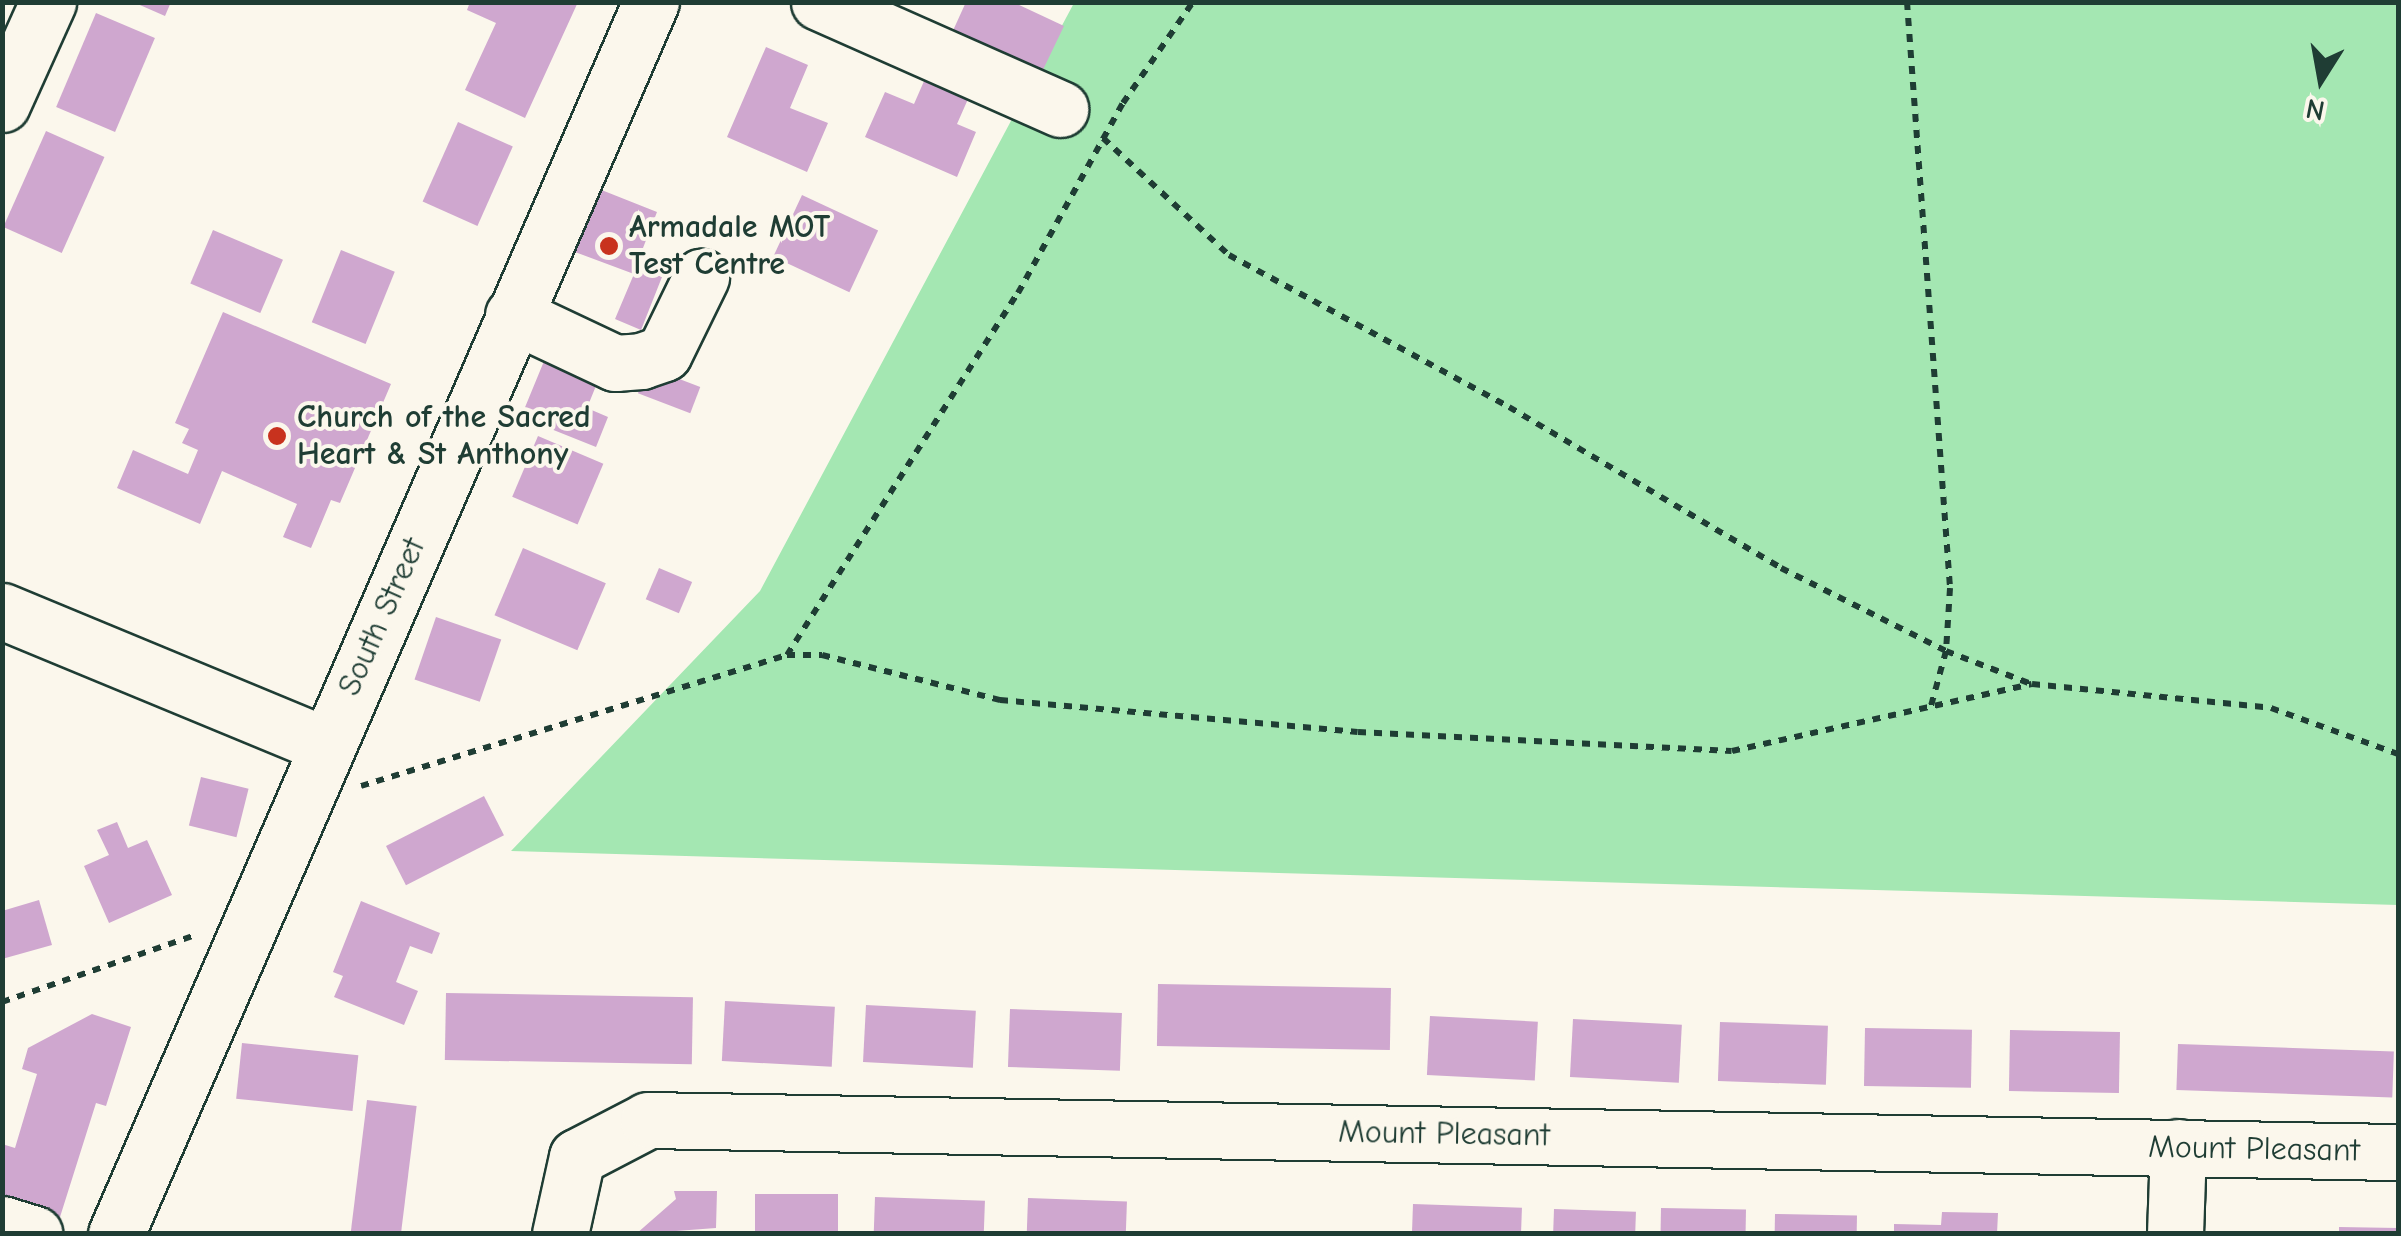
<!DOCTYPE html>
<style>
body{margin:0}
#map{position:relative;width:2401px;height:1236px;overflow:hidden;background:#fbf7ec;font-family:"Comic Neue",sans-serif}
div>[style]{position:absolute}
.green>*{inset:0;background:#a4e7b2}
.building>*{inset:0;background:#cfa7cf;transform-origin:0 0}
.path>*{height:6px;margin-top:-3px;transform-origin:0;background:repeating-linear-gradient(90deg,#1f3d34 0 8px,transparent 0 16px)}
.roads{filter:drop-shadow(2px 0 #1f3d34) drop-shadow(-2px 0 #1f3d34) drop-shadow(0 2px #1f3d34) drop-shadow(0 -2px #1f3d34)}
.minor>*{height:55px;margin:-27.5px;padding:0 27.5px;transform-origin:27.5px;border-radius:27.5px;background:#fbf7ec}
.major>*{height:55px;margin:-27.5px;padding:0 27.5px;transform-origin:27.5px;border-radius:27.5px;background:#fbf7ec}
.dots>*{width:28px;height:28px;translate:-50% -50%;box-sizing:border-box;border:5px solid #fbf7ec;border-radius:50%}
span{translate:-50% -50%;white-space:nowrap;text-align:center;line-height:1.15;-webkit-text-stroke:8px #fbf7ec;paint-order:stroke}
.poi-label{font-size:32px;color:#1f3d34;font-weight:700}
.left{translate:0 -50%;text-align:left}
.street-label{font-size:32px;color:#1f3d34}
.frame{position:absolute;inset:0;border:5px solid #1f3d34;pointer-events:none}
.north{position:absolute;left:2271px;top:30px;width:100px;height:100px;-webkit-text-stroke:8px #fbf7ec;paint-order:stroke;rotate:191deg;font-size:28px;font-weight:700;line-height:40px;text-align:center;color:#1f3d34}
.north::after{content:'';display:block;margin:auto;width:35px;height:45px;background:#1f3d34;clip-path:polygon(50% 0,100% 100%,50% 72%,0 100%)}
</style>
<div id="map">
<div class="green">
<div style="clip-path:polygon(1074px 3px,2398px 3px,2398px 905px,511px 851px,760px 591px)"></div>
</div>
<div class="building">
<div style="clip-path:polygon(133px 2px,171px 2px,165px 16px)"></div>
<div style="clip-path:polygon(470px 2px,578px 2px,525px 118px,465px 90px,496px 23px,467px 10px)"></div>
<div style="clip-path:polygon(966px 2px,1013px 2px,1064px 26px,1040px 76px,951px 35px)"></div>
<div style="left:96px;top:13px;width:64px;height:102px;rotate:23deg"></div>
<div style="clip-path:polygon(766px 47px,808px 65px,790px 108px,828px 123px,807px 172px,727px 137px)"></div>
<div style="clip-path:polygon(928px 72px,972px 90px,957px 124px,976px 132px,957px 177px,865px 137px,885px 92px,914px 104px)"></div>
<div style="left:458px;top:122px;width:60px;height:87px;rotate:24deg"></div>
<div style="left:46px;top:131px;width:64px;height:105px;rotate:24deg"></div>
<div style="clip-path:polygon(599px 189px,657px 212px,636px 266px,662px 277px,641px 330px,615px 319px,634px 274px,575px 252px)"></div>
<div style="left:802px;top:195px;width:84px;height:68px;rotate:25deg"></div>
<div style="left:213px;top:230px;width:76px;height:58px;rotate:23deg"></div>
<div style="left:341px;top:250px;width:58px;height:78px;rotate:22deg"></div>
<div style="clip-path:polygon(223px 312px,391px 384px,340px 503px,331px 500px,311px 548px,283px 537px,297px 504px,222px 471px,200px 524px,117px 488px,133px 450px,188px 474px,198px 450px,182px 443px,189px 429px,175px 423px)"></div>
<div style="clip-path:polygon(549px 349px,602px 371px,587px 408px,608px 417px,596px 447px,521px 417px)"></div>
<div style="left:648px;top:367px;width:56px;height:28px;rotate:21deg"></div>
<div style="left:538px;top:436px;width:71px;height:66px;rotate:23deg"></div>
<div style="left:523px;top:548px;width:90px;height:73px;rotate:23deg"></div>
<div style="left:659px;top:568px;width:36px;height:34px;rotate:23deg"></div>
<div style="left:436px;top:617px;width:69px;height:66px;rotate:19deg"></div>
<div style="left:201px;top:777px;width:49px;height:50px;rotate:14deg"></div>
<div style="left:484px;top:796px;width:44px;height:110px;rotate:63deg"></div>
<div style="clip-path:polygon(117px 822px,128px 848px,147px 840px,172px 895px,109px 923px,84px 866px,109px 855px,97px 830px)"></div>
<div style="clip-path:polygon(39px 900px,52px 945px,2px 959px,2px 911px)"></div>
<div style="clip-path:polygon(361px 901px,440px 933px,432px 954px,410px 946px,396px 982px,418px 991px,404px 1025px,334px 997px,343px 976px,333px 972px)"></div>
<div style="left:1158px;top:984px;width:233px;height:62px;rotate:1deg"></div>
<div style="left:446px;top:993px;width:247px;height:67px;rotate:1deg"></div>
<div style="left:725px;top:1001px;width:110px;height:60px;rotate:3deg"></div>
<div style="left:866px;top:1005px;width:110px;height:57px;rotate:3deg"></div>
<div style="left:1010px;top:1009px;width:112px;height:58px;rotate:2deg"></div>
<div style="clip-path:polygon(92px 1014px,131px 1027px,106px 1106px,96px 1103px,60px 1217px,2px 1199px,2px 1144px,15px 1148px,37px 1074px,22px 1069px,28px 1048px)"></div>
<div style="left:1430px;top:1016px;width:108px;height:59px;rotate:3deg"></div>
<div style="left:1573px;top:1019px;width:109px;height:58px;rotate:3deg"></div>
<div style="left:1720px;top:1022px;width:108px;height:59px;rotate:2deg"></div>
<div style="left:1865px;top:1028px;width:107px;height:58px;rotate:1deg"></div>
<div style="left:2010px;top:1030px;width:110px;height:61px;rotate:1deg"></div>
<div style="left:242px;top:1043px;width:117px;height:56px;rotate:6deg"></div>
<div style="left:2178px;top:1044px;width:216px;height:46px;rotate:2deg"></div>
<div style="left:367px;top:1100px;width:50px;height:135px;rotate:7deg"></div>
<div style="clip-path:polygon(674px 1191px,717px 1191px,716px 1228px,636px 1234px,676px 1199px)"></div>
<div style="left:755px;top:1194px;width:83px;height:40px"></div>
<div style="left:875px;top:1197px;width:110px;height:37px;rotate:2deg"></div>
<div style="left:1028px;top:1198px;width:99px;height:36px;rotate:2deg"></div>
<div style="left:1413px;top:1204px;width:109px;height:30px;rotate:2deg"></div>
<div style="left:1661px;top:1208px;width:85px;height:26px;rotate:1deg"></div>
<div style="left:1554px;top:1209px;width:82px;height:25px;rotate:2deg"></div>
<div style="clip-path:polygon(1942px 1212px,1998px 1213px,1997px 1234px,1894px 1234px,1894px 1224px,1941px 1225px)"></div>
<div style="left:1775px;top:1214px;width:82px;height:20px;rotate:1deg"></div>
<div style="clip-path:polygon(2339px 1227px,2398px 1228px,2398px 1234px,2339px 1234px)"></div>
</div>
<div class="path">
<div style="left:1907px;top:2px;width:588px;rotate:85.8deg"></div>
<div style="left:1950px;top:588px;width:63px;rotate:93.6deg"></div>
<div style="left:1946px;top:651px;width:57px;rotate:105.3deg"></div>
<div style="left:1103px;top:138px;width:172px;rotate:42.9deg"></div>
<div style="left:1229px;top:255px;width:319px;rotate:28.5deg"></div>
<div style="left:1509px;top:407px;width:316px;rotate:30.6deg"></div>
<div style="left:1781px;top:568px;width:185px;rotate:26.7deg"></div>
<div style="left:1946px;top:651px;width:91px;rotate:21.2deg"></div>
<div style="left:787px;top:655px;width:35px"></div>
<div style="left:822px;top:655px;width:184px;rotate:14.2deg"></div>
<div style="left:1000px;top:700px;width:359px;rotate:5.1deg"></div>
<div style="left:1358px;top:732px;width:374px;rotate:2.9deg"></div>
<div style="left:1732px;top:751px;width:307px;rotate:-12.6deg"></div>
<div style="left:2032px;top:684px;width:240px;rotate:5.7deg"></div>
<div style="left:2271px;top:708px;width:135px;rotate:19.9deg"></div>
<div style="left:361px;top:786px;width:446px;rotate:-17.1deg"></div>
<div style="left:787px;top:655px;width:429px;rotate:-57.5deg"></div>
<div style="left:1018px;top:293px;width:217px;rotate:-61.1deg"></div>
<div style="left:1123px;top:103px;width:123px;rotate:-55.3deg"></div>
<div style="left:2px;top:1002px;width:204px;rotate:-19.1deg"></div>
</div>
<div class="roads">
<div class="minor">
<div style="left:819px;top:2px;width:264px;rotate:23.9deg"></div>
<div style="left:2px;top:104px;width:112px;rotate:-65.7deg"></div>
<div style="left:513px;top:315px;width:113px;rotate:25.2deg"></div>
<div style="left:615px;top:363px;width:26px;rotate:-4deg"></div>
<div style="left:641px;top:361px;width:24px;rotate:-19deg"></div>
<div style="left:664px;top:353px;width:85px;rotate:-64deg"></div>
<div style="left:2px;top:611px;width:350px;rotate:22.5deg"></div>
<div style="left:2px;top:1224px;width:34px;rotate:17deg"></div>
<div style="left:560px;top:1234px;width:79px;rotate:-77.6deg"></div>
<div style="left:577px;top:1157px;width:80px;rotate:-27.5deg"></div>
<div style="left:648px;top:1120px;width:1750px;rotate:1.05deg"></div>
<div style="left:2175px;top:1234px;width:87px;rotate:-88deg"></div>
</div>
<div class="major">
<div style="left:116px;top:1234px;width:1343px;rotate:-66.53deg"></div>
</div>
</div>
<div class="dots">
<div style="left:609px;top:246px;background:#c8321e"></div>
<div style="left:277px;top:436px;background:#c8321e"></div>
</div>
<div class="poi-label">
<span class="left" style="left:629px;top:246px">Armadale MOT<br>Test Centre</span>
<span class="left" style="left:297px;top:436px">Church of the Sacred<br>Heart &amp; St Anthony</span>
</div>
<div class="street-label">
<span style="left:382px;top:617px;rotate:-66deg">South Street</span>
<span style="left:1444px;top:1134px;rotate:1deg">Mount Pleasant</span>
<span style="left:2254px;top:1149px;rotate:1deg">Mount Pleasant</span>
</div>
<div class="frame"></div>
<div class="north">N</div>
</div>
